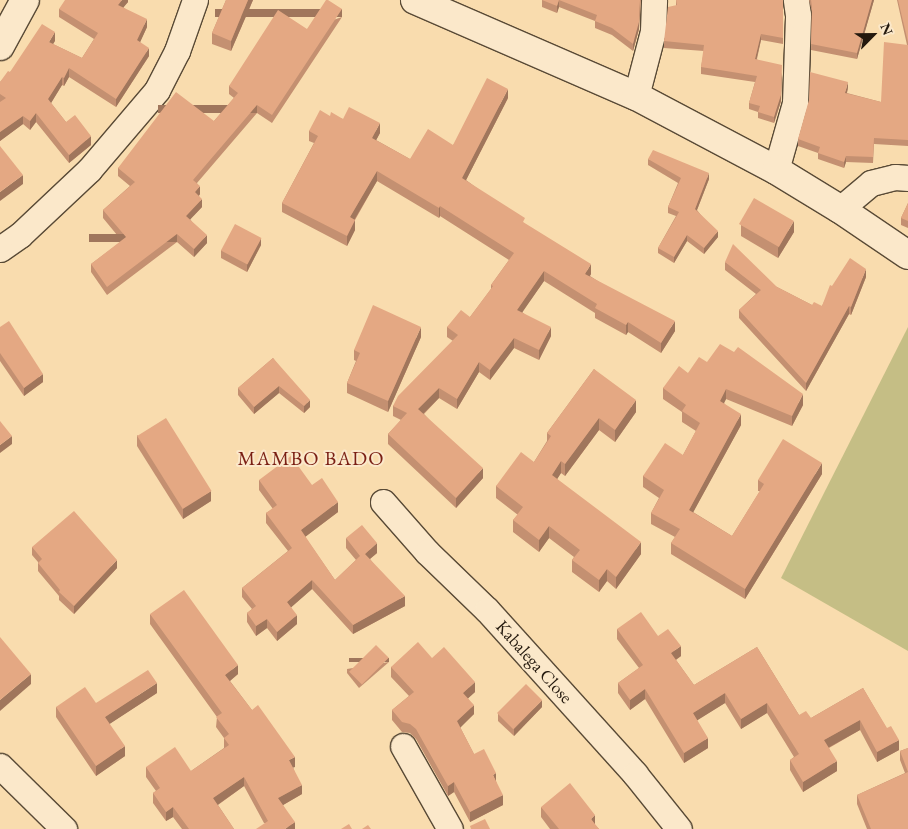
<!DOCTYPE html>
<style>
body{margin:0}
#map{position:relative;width:908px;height:829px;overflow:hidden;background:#f9dcae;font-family:"EB Garamond",serif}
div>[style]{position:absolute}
.green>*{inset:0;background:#c5be85}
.roads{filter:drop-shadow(1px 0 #594a36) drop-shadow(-1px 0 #594a36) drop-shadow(0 1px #594a36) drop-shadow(0 -1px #594a36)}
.minor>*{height:25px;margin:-12.5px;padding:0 12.5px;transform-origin:12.5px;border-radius:12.5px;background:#fbe8ca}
.secondary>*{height:28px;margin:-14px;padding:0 14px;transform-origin:14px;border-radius:14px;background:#fbe8ca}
.wall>*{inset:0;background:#c49071}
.shaded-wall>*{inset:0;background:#a0765c;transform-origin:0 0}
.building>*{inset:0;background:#e4a883;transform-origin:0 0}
span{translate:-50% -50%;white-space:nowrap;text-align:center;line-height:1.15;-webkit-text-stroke:4px #fbe8ca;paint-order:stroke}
.street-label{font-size:18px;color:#24190e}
.quarter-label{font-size:20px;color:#7a1f14;letter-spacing:1px}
.north{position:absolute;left:848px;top:10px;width:50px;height:50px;-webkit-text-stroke:4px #fbe8ca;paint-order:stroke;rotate:67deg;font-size:14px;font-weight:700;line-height:20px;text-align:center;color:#24190e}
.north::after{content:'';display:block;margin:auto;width:18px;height:22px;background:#24190e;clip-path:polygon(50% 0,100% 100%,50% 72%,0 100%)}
</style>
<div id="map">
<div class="green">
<div style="clip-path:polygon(908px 327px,908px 651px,781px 578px)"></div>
</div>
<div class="roads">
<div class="minor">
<div style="left:636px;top:96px;width:67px;rotate:-75.3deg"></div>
<div style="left:653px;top:31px;width:31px;rotate:-88deg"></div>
<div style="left:776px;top:170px;width:70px;rotate:-74.2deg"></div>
<div style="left:795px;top:103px;width:88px;rotate:-88deg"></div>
<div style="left:798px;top:15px;width:15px;rotate:-98deg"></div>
<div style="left:840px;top:209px;width:40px;rotate:-40deg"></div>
<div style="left:871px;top:183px;width:25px;rotate:-14deg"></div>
<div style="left:895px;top:177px;width:13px;rotate:4deg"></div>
<div style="left:0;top:249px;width:24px;rotate:-35deg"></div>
<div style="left:20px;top:235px;width:95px;rotate:-43.3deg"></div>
<div style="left:89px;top:170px;width:105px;rotate:-49.6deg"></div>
<div style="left:157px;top:90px;width:44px;rotate:-62.9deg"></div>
<div style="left:177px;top:51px;width:54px;rotate:-70.6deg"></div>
<div style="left:383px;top:502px;width:67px;rotate:48.7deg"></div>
<div style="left:427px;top:552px;width:83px;rotate:44deg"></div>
<div style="left:487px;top:610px;width:221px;rotate:47.9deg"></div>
<div style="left:635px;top:774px;width:70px;rotate:51.3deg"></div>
<div style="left:403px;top:746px;width:95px;rotate:60.5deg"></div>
<div style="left:0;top:766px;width:90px;rotate:44.5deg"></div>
</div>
<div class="secondary">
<div style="left:415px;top:0;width:241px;rotate:23.5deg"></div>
<div style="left:636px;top:96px;width:158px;rotate:27.9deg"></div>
<div style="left:776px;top:170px;width:75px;rotate:31.4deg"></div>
<div style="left:840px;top:209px;width:82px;rotate:34.1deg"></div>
<div style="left:0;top:46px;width:52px;rotate:-61.5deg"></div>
</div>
</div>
<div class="wall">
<div style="clip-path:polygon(128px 0,128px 2px,123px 7px,147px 27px,140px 42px,149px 56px,116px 107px,69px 77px,64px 86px,62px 85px,51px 103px,66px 122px,91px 145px,69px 163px,36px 122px,30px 130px,23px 124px,0 141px,0 82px,10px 72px,55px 41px,53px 44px,82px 58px,94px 39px,59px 17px,59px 9px)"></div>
<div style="clip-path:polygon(226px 0,253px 0,231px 51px,212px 44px,212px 33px)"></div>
<div style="clip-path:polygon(542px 0,641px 0,639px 29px,633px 51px,612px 35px,595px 28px,595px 21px,559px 7px,557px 13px,542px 7px)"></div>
<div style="clip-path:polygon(676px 0,783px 0,783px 44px,761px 40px,757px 59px,781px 101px,774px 123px,758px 118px,758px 112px,749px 109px,749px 103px,755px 82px,701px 74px,701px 67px,704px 51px,664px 48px,664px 41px,676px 6px)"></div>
<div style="clip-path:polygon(809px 0,874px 0,857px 59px,811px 50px,812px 12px)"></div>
<div style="clip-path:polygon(897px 0,908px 0,908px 146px,874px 144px,873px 163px,846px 162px,844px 168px,818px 159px,818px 153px,798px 146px,798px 139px,848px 88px,847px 93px,881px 102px,907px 45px)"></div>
<div style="clip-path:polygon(342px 17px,272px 123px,257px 113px,197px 183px,200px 194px,199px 196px,202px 207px,190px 219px,207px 243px,194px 257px,177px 242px,107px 295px,91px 272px,91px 264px,122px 241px,103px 218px,103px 210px,130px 186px,118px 176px,118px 168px,214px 121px,234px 98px,229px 94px,229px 86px,307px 29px)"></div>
<div style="clip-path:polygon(508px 98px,466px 180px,525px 224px,591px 274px,590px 276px,675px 331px,661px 353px,628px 332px,626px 335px,595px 318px,595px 313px,544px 281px,522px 312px,551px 336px,539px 360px,514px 348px,490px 380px,479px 372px,457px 409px,439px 398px,424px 414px,483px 478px,456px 508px,388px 444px,388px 434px,401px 420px,393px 416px,393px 406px,453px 341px,447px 337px,447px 327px,470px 317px,491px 289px,491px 285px,509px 260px,440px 216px,439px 218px,377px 181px,355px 220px,355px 230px,347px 246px,282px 212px,282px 203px,314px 143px,309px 141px,309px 131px,330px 116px,343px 119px,380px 133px,376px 140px,410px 159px,453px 145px)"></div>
<div style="clip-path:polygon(648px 159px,709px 179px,697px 210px,718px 237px,704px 254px,687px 241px,674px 263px,658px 253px,658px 248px,676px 216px,668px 213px,668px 207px,678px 183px,648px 165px)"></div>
<div style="clip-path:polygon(908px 203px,908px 228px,901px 225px,901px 218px)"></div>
<div style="clip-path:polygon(741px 225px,794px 232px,778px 258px,741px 236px)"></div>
<div style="clip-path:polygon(261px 245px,247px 272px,221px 258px,221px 250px)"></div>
<div style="clip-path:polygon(725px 262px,777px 287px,812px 305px,822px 306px,832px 286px,866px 277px,851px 315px,849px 314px,806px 391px,739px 318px,739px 310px,756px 294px,725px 270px)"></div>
<div style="clip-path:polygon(0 327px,43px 382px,24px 396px,0 361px)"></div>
<div style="clip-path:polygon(421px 337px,388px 412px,347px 393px,347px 383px,356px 361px,354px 360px,354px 350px)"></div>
<div style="clip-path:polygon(273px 358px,310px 407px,304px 413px,279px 393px,254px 414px,238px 395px,238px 388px)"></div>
<div style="clip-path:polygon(707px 362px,803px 405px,792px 426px,726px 399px,724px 403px,741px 425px,693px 512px,732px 536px,760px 491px,758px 491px,758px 480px,822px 474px,745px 599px,671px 554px,671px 543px,675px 537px,651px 524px,651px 513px,659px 498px,643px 487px,643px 476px,683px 455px,696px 431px,682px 422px,682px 412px,663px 399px,663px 388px)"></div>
<div style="clip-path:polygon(594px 369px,636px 412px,615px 442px,599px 430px,565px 476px,561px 473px,557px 479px,641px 554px,616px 589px,607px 581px,599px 592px,572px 572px,572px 560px,574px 557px,549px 538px,539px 552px,513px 532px,513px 520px,518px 515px,496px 498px,496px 486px,534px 462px,547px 441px,547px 433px)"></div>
<div style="clip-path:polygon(137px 435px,211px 501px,183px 519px,137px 446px)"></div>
<div style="clip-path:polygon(259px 480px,312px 485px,338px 512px,305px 537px,335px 580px,356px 560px,346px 548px,346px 538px,377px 553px,370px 559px,405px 606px,353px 634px,312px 589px,291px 607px,297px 624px,277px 641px,267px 628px,256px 636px,247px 622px,247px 613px,252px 609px,242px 597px,242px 588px,288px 551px,266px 523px,266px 513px,273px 509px,259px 490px)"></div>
<div style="clip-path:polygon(32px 547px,117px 568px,74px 614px,59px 600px,59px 596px,38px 571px,38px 562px,32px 555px)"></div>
<div style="clip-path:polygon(150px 614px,238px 674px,230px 681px,295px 767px,293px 767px,302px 794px,283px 805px,295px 829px,264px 823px,244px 786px,218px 805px,234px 829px,182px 829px,173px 817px,166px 821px,153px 803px,153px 793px,156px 791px,146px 777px,146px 767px,191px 771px,224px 748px,224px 738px,216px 727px,217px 717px,150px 624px)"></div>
<div style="clip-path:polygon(617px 629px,658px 636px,681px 656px,676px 660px,694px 685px,757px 647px,799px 715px,811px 718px,863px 688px,899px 750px,877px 762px,860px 730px,829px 748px,837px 771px,803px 792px,790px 770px,790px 760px,794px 757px,767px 713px,741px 729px,725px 703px,697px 720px,708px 748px,684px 763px,645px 699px,630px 710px,618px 693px,618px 683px,639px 668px,617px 639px)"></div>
<div style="clip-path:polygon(432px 658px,475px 692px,468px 698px,474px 714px,460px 727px,474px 754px,496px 781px,503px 805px,470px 822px,454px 792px,448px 796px,416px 739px,410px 733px,402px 732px,392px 720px,392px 710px,409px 696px,391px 677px,391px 667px)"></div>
<div style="clip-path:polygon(389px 662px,359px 688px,347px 673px,347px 669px)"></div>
<div style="clip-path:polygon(157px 693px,109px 724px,125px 756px,96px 776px,56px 717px,56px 707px,96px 703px)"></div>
<div style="clip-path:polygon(542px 707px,514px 736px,498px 721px,498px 714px)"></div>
<div style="clip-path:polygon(908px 748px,908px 829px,867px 829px,857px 804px,857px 795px,905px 773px,900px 760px,900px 751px)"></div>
<div style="clip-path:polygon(541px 807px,595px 825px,599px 829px,550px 829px,541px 817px)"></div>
</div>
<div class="shaded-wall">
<div style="clip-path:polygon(122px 0,128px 0,128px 2px,118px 14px,118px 5px)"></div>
<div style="clip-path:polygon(248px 0,253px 0,231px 51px,231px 41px)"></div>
<div style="clip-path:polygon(559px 0,559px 7px,557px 13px,557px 6px)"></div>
<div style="clip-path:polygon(640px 0,639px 29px,633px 51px,633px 44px)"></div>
<div style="clip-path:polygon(872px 0,874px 0,857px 59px,857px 53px)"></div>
<div style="left:342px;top:9px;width:8px;height:127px;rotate:90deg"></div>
<div style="clip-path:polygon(147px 19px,147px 27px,137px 49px,137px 40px)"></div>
<div style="clip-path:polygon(55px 32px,55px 41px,49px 50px,49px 42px)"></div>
<div style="clip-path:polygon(761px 34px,761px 40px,755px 65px,755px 59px)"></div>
<div style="clip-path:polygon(149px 48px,149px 56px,116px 107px,116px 99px)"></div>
<div style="clip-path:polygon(69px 68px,69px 77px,64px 86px,64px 78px)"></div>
<div style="clip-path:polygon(782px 72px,781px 101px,774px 123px,774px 117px)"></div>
<div style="clip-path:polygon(62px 77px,62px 85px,48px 108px,48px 99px)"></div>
<div style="clip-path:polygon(848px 82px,848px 88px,845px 99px,845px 93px)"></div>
<div style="clip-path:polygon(508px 89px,508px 98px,462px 188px,462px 178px)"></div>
<div style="left:257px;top:105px;width:8px;height:99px;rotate:90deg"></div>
<div style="clip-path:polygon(36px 113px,36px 122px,30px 130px,30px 121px)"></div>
<div style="clip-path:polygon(23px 116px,23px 124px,0 141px,0 132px)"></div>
<div style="clip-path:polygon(380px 123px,380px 133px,372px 148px,372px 138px)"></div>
<div style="clip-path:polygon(91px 136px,91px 145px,69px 163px,69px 155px)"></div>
<div style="clip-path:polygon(846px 156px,846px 162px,844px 168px,844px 162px)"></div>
<div style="clip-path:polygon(377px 171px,377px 181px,350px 227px,350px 217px)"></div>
<div style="clip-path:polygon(709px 173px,709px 179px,695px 215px,695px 209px)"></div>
<div style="clip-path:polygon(23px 175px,23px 184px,0 201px,0 192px)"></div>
<div style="clip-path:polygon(200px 186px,200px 194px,195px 200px,195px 192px)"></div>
<div style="clip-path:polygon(202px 199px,202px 207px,186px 224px,186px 216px)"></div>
<div style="clip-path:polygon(440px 206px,440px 216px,439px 218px,439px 208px)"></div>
<div style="clip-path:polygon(355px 220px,355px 230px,347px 246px,347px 236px)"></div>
<div style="clip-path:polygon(794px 221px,794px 232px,778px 258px,778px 248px)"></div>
<div style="clip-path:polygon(718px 231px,718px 237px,704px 254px,704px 248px)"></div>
<div style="left:177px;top:234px;width:8px;height:88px;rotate:90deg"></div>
<div style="clip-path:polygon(207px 235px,207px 243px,194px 257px,194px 249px)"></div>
<div style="clip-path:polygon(687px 235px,687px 241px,674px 263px,674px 257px)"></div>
<div style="clip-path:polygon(261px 238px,261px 245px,247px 272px,247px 264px)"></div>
<div style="clip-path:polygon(591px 264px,591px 274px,585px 284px,585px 274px)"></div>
<div style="clip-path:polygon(866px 269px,866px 277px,851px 315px,851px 307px)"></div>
<div style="clip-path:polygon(544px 271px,544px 281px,517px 320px,517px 310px)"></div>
<div style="clip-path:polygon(849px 306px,849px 314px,806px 391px,806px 383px)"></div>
<div style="clip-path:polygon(675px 321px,675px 331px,661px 353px,661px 343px)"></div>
<div style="clip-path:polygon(628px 322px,628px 332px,626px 335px,626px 325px)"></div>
<div style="clip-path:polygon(421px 327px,421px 337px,388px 412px,388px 401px)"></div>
<div style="clip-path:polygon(551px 327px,551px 336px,539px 360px,539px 350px)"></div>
<div style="clip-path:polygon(514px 338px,514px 348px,490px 380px,490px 370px)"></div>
<div style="clip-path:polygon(479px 362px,479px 372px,457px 409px,457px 399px)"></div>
<div style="clip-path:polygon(43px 374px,43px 382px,24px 396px,24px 388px)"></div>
<div style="clip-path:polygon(279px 386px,279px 393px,254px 414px,254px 407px)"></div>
<div style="clip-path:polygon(439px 388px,439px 398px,418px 419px,418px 409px)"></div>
<div style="clip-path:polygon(726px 389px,726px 399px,720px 411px,720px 401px)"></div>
<div style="clip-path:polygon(803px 394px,803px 405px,792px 426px,792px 416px)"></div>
<div style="clip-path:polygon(310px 400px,310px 407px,304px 413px,304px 406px)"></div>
<div style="clip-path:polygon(636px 400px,636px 412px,615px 442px,615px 430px)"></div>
<div style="clip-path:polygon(741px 414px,741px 425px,689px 520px,689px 510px)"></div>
<div style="clip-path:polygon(599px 418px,599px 430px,565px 476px,565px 464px)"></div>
<div style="clip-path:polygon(12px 436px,12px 444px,0 453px,0 445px)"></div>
<div style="clip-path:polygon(561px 461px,561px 473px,552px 487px,552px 475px)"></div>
<div style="clip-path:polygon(822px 463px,822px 474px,745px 599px,745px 589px)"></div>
<div style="clip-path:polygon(483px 468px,483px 478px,456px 508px,456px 498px)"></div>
<div style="clip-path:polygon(211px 491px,211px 501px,183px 519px,183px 508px)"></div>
<div style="clip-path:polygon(338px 502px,338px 512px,301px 540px,301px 530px)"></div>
<div style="clip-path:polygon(549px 526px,549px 538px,539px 552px,539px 540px)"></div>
<div style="clip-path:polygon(641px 542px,641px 554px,616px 589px,616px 577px)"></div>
<div style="clip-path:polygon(377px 543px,377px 553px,365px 563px,365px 554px)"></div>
<div style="clip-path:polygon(117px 560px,117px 568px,74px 614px,74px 606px)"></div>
<div style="clip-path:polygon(607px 569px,607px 581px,599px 592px,599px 580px)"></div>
<div style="clip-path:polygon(312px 580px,312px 589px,287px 611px,287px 602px)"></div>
<div style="clip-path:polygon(405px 596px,405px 606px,353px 634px,353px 625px)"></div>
<div style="clip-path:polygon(297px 615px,297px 624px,277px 641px,277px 632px)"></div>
<div style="clip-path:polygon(267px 619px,267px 628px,256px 636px,256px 626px)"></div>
<div style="clip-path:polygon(681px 646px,681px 656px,671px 663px,671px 653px)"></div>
<div style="left:389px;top:658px;width:4px;height:40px;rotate:90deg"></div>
<div style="clip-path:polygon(238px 665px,238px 674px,225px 685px,225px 675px)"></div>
<div style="clip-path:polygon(31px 674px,31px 684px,0 711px,0 700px)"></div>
<div style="clip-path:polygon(475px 682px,475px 692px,463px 703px,463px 693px)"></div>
<div style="clip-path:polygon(157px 683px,157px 693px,105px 727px,105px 717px)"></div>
<div style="clip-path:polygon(645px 689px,645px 699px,630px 710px,630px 700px)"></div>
<div style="clip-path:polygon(725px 693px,725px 703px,693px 723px,693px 713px)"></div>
<div style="clip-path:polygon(542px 700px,542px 707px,514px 736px,514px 729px)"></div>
<div style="clip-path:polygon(767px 703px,767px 713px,741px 729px,741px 719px)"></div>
<div style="clip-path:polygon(474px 705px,474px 714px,457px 731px,457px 721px)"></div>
<div style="clip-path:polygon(860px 720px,860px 730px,824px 750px,824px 740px)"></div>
<div style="clip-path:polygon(708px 738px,708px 748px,684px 763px,684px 753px)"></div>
<div style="clip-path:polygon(899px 740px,899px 750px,877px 762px,877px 752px)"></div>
<div style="clip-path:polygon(125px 746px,125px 756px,96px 776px,96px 766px)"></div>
<div style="clip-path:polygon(295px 757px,295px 767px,289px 769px,289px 760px)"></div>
<div style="clip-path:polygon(837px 761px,837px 771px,803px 792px,803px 782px)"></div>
<div style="clip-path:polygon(496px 773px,496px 783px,493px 775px)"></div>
<div style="clip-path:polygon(244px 777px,244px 786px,213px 808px,213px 798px)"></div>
<div style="clip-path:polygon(454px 782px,454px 792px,448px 796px,448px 786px)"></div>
<div style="clip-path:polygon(302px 785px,302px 794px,278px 808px,278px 798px)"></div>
<div style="clip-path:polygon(503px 795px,503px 805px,470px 822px,470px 812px)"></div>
<div style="clip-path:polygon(173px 807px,173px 817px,166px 821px,166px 812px)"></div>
<div style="clip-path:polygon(595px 815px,595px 826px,591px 819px)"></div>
<div style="clip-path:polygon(295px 822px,295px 829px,285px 829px)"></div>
</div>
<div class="building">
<div style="clip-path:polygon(65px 0,122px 0,118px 5px,147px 19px,137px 40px,149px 48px,116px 99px,69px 68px,64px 78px,62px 77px,48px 99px,66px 122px,75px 115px,91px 136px,69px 155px,36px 113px,30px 121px,23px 116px,0 132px,0 102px,6px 98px,0 94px,0 82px,8px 71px,10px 72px,42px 24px,55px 32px,49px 42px,82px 58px,98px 33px,59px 9px)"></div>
<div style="clip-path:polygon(226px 0,248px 0,231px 41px,212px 33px)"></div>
<div style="clip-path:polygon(326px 0,328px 0,342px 9px,272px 115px,257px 105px,193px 180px,200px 186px,195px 192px,202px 199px,186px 216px,207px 235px,194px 249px,177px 234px,107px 287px,91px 264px,126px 237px,103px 210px,135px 182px,118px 168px,176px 92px,214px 121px,238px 93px,229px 86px,278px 10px,307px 29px)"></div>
<div style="clip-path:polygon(542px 0,640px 0,639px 22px,633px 44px,612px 28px,595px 21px,597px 15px,559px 0,557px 6px)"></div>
<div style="clip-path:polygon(676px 0,783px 0,783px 38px,761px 34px,755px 59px,782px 65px,781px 95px,774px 117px,758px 112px,760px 106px,749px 103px,757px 76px,701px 67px,704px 45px,664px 41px,668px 7px,677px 5px)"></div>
<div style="clip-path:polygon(811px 0,872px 0,857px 53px,811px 44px,812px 7px)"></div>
<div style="clip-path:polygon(898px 0,908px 0,908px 42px)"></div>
<div style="clip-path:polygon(884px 42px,908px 45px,908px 140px,874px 138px,873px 157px,846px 156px,844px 162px,818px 153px,820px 147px,798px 139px,809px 100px,810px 72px,848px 82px,845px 93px,881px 102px)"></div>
<div style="clip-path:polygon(487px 78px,508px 89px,462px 178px,525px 218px,523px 222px,591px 264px,585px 274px,675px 321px,661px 343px,628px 322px,626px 325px,595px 308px,597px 304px,544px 271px,517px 310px,551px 327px,539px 350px,514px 338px,490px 370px,479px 362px,457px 399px,439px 388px,418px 409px,483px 468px,456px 498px,388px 434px,407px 413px,393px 406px,398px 396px,458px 335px,447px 327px,461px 310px,470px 317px,493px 286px,491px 285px,514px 253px,440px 206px,439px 208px,377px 171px,350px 217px,355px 220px,347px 236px,282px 203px,318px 136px,309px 131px,320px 110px,330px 116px,331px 112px,343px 119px,349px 107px,380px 123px,372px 138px,410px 159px,428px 129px,453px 145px)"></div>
<div style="clip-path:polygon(0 146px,23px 175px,0 192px)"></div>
<div style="clip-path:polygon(653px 150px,709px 173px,695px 209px,718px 231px,704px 248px,687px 235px,674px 257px,658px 248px,679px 212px,668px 207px,681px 178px,648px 159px)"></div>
<div style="left:754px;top:198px;width:46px;height:30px;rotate:30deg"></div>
<div style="clip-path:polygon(908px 203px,908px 221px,901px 218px)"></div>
<div style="left:235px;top:224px;width:30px;height:30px;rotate:28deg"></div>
<div style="clip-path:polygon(733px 244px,777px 287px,812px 305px,814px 302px,822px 306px,830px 285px,832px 286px,850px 258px,866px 269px,851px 307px,849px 306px,806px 383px,739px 310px,761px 290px,725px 262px)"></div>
<div style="clip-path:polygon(373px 305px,421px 327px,388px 401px,347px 383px,360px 353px,354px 350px)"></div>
<div style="clip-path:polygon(9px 321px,43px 374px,24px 388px,0 353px,0 327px)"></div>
<div style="clip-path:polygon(720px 344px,734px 352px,738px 347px,803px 394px,792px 416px,726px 389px,720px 401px,741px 414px,689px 510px,732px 536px,764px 484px,758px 480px,783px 439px,822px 463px,745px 589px,671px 543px,680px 529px,651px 513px,664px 490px,643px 476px,665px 443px,683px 455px,700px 423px,682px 411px,686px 405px,663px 388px,679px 366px,688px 373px,699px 357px,707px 362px)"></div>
<div style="clip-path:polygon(273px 358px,310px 400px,304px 406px,279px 386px,254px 407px,238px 388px)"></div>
<div style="clip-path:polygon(594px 369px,636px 400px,615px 430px,599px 418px,565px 464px,561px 461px,552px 475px,641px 542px,616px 577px,607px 569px,599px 580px,572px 560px,580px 550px,549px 526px,539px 540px,513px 520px,523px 507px,496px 486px,521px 452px,534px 462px,551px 436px,547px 433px)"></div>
<div style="left:166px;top:418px;width:86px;height:34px;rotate:58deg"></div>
<div style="clip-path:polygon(0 421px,12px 436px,0 445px)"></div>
<div style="clip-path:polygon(291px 456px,312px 485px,322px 478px,338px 502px,301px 530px,335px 580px,360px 556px,346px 538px,362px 525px,377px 543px,365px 554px,405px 596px,353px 625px,312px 580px,287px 602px,297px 615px,277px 632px,267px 619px,256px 626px,247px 613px,256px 606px,242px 588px,292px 548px,266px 513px,277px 505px,259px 480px)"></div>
<div style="clip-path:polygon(74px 511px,117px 560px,74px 606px,59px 592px,60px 590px,38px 563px,42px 559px,32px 547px)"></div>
<div style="clip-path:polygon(184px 590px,238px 665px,225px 675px,252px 710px,258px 705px,295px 757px,289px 760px,302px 785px,278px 798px,295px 822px,285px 829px,256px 829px,268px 821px,244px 777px,213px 798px,234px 829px,189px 829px,173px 807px,166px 812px,153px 793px,160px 788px,146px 767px,175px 747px,191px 771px,229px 745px,224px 738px,229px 734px,216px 717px,222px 713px,150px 614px)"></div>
<div style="clip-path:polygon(641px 612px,658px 636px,668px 629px,681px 646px,671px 653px,694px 685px,757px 647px,799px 715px,806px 711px,811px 718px,863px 688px,887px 728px,891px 726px,899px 740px,877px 752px,860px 720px,824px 740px,837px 761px,803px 782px,790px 760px,799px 754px,767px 703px,741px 719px,725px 693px,693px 713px,708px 738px,684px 753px,645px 689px,630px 700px,618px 683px,643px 665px,617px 629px)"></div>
<div style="clip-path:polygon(0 637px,31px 674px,0 700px)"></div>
<div style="clip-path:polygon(418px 642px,432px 658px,444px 647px,475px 682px,463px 693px,474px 705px,457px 721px,474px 754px,484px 749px,496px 773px,493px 775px,503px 795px,470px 812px,454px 782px,448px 786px,416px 729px,410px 724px,402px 722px,392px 710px,414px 692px,391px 667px)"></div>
<div style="left:376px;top:645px;width:18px;height:38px;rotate:45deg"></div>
<div style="clip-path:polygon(148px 670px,157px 683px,105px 717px,125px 746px,96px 766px,56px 707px,85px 687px,96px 703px)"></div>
<div style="left:526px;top:684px;width:23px;height:41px;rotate:45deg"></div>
<div style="clip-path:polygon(908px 748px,908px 772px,900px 751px)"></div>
<div style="clip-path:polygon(908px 772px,908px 829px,871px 829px,857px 795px)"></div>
<div style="clip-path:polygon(570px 783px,595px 815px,591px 819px,599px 829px,559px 829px,541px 807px)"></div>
<div style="clip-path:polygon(485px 819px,490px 829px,471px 829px,470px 826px)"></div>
<div style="clip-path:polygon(349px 824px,352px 829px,341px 829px)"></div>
<div style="clip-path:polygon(368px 825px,371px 829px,362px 829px)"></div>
</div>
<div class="street-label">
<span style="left:534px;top:662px;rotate:48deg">Kabalega Close</span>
</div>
<div class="quarter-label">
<span style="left:311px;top:458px">MAMBO BADO</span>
</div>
<div class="north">N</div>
</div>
